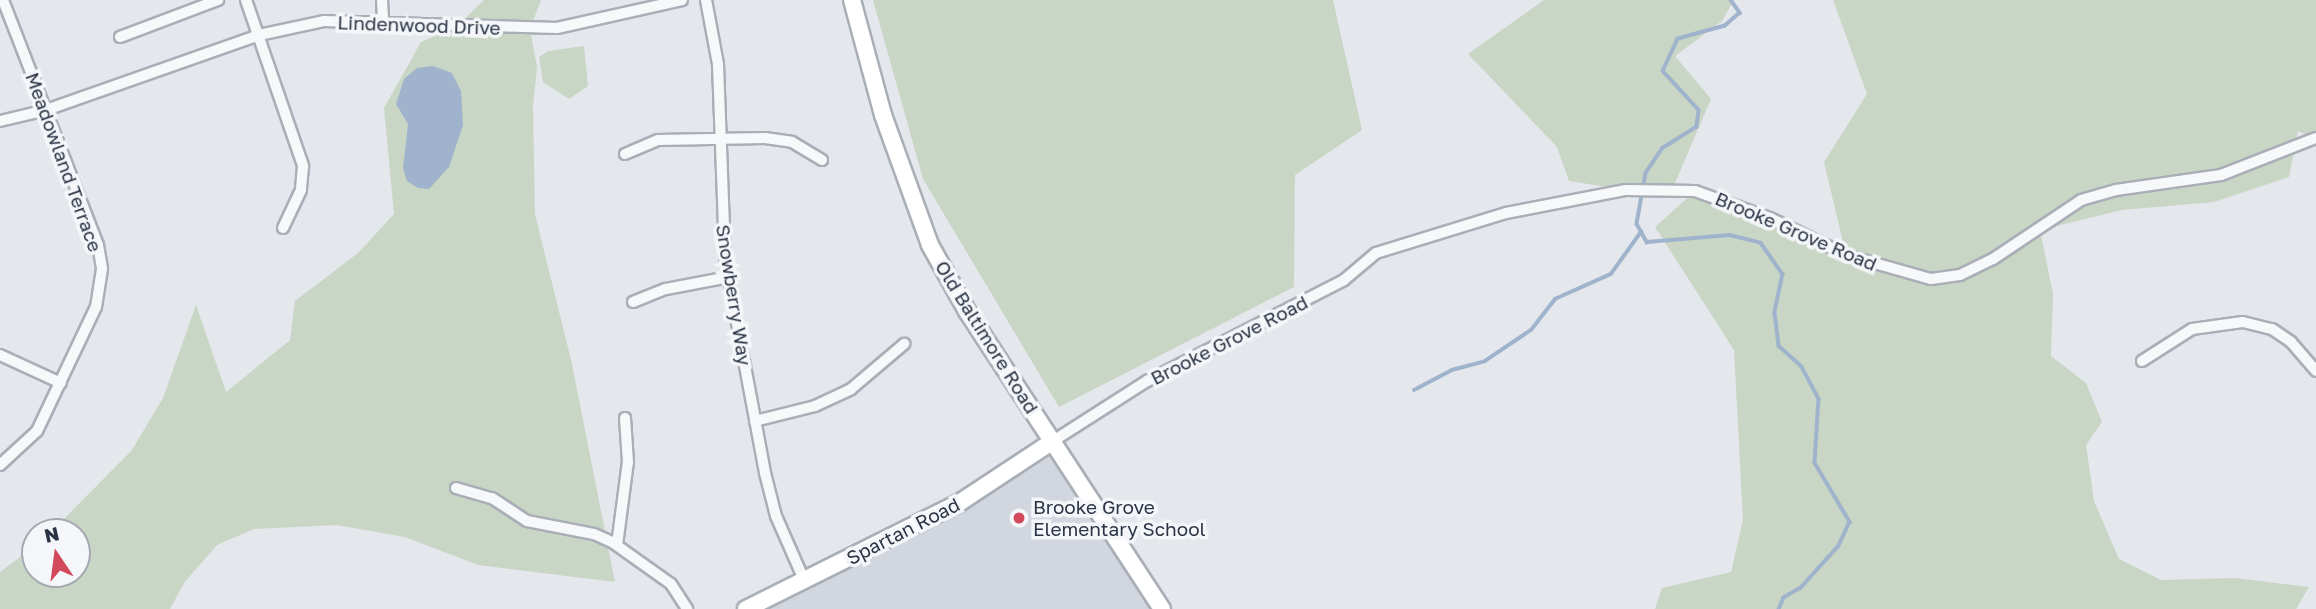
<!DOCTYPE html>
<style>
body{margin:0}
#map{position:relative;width:2316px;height:609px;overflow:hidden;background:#e4e7ec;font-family:"Golos Text",sans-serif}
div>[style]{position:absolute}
.built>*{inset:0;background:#d2d6de}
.green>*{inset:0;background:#c9d6c5}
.water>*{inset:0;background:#9fb4cc}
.stream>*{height:3.5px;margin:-1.75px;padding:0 1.75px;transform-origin:1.75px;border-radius:1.75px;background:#9fb4cc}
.roads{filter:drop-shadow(2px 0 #a9aeb7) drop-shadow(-2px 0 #a9aeb7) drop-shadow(0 2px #a9aeb7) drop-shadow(0 -2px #a9aeb7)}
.street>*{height:10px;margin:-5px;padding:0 5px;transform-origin:5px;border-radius:5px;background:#f7f8fa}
.secondary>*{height:16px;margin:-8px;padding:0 8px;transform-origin:8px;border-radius:8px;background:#fff}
.dots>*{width:19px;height:19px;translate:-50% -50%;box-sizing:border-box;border:4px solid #f4f6f9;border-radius:50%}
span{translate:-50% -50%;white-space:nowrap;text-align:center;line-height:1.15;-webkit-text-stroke:7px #f4f6f9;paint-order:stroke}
.street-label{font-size:19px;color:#2b3445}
.poi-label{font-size:19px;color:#2b3445}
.left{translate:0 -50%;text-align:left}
.north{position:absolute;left:21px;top:518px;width:70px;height:70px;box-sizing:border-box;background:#f4f6f9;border:2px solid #a4a8b1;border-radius:50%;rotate:347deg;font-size:19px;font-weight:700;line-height:28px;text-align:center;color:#2b3445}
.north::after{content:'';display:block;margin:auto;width:24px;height:32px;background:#d1495b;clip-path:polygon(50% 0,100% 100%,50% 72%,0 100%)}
</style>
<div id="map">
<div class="built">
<div style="clip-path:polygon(1053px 441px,1162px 609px,757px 609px)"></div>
</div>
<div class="green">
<div style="clip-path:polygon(484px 0,541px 0,530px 29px,537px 67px,533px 106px,535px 214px,572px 364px,615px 582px,478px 565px,405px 537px,336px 525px,254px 529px,217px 545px,184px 583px,170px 609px,0 609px,0 572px,35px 546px,35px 574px,77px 574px,77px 532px,51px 532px,132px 450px,163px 398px,196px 305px,226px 392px,290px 340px,295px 301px,358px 253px,394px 214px,384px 108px,421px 42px,457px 26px)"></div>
<div style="clip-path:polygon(873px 0,1333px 0,1362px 130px,1295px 175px,1294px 287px,1059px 407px,923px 179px)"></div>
<div style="clip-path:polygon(1544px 0,1734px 0,1722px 21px,1675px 56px,1711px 99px,1672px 190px,1626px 190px,1569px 181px,1557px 147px,1468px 54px)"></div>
<div style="clip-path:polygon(1833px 0,2316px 0,2316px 139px,2298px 131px,2289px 177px,2214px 202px,2122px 210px,2040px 230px,2053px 294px,2051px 356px,2086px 383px,2102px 422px,2086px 445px,2094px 501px,2119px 559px,2161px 580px,2235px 578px,2309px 587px,2296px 609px,1655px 609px,1662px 588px,1731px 572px,1743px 520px,1734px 350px,1655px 227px,1695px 191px,1846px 255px,1824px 162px,1867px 94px)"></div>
<div style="clip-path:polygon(584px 46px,588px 86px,569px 99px,543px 82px,539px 57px,548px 51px)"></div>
</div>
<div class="water">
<div style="clip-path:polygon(433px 66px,452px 73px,461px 91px,463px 125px,449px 167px,429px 189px,418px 188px,407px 181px,403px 168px,408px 124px,396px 104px,404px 79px,417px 68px)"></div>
</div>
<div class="stream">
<div style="left:1731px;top:0;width:16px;rotate:55deg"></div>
<div style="left:1740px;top:13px;width:20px;rotate:139deg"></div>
<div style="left:1725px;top:26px;width:49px;rotate:164.5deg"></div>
<div style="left:1678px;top:39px;width:35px;rotate:115deg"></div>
<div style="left:1663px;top:71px;width:53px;rotate:47.3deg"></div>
<div style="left:1699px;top:110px;width:17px;rotate:97deg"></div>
<div style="left:1697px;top:127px;width:40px;rotate:148deg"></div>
<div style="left:1663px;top:148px;width:30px;rotate:124deg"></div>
<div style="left:1646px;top:173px;width:52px;rotate:100deg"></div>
<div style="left:1637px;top:224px;width:21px;rotate:61deg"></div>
<div style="left:1647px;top:242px;width:83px;rotate:-4.8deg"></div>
<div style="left:1730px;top:235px;width:32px;rotate:14deg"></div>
<div style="left:1761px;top:243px;width:38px;rotate:55deg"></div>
<div style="left:1783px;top:274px;width:40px;rotate:102deg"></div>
<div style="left:1775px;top:313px;width:33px;rotate:83deg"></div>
<div style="left:1779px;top:346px;width:31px;rotate:42deg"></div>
<div style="left:1802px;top:367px;width:36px;rotate:62deg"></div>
<div style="left:1819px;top:399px;width:64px;rotate:93.6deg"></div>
<div style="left:1815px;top:463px;width:69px;rotate:59.3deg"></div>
<div style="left:1850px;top:522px;width:26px;rotate:115deg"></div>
<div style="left:1839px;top:546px;width:57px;rotate:132.1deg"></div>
<div style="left:1801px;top:588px;width:20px;rotate:150deg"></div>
<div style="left:1784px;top:598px;width:12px;rotate:114deg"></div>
<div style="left:1414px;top:390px;width:43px;rotate:-27.8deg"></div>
<div style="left:1452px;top:370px;width:34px;rotate:-15deg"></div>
<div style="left:1485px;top:361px;width:55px;rotate:-34deg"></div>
<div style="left:1531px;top:330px;width:39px;rotate:-52deg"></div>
<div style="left:1555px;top:299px;width:61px;rotate:-24.1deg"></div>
<div style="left:1611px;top:274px;width:52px;rotate:-54.5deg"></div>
</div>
<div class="roads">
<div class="street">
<div style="left:246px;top:0;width:176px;rotate:71deg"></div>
<div style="left:303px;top:166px;width:24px;rotate:95deg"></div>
<div style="left:301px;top:190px;width:42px;rotate:115.3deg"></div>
<div style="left:382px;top:0;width:21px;rotate:87deg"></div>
<div style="left:706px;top:0;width:65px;rotate:79.4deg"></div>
<div style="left:718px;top:64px;width:195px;rotate:87.9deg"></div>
<div style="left:725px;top:259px;width:218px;rotate:79.4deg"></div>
<div style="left:765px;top:473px;width:44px;rotate:75.7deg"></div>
<div style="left:776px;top:516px;width:72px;rotate:66.3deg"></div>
<div style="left:120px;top:37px;width:105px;rotate:-20.7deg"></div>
<div style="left:0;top:121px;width:47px;rotate:-13.4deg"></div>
<div style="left:46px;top:110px;width:226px;rotate:-19.4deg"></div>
<div style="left:259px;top:35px;width:66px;rotate:-12.2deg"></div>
<div style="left:324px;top:21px;width:233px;rotate:1.7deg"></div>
<div style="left:557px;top:28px;width:128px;rotate:-12.6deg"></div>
<div style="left:625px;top:154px;width:36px;rotate:-23deg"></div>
<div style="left:658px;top:140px;width:107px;rotate:-1.1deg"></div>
<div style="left:765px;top:138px;width:27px;rotate:8deg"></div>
<div style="left:792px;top:142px;width:35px;rotate:31deg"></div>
<div style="left:633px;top:302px;width:35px;rotate:-22deg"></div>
<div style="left:666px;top:289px;width:64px;rotate:-10.8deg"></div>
<div style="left:0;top:355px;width:67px;rotate:24.7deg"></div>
<div style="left:2142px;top:361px;width:59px;rotate:-32.6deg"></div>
<div style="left:2192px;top:329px;width:51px;rotate:-7.8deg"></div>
<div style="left:2243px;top:322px;width:30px;rotate:14deg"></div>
<div style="left:2272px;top:329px;width:23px;rotate:34deg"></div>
<div style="left:2291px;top:342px;width:38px;rotate:49deg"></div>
<div style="left:755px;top:421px;width:62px;rotate:-14deg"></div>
<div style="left:815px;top:406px;width:40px;rotate:-25deg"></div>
<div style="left:851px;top:389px;width:70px;rotate:-40.3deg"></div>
<div style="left:1053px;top:441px;width:112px;rotate:-32.6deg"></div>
<div style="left:1147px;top:381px;width:221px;rotate:-27.1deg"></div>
<div style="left:1344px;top:280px;width:42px;rotate:-40.2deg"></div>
<div style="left:1376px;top:253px;width:136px;rotate:-17.1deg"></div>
<div style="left:1506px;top:213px;width:122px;rotate:-10.9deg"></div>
<div style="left:1626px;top:190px;width:69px;rotate:0.8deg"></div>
<div style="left:1695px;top:191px;width:80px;rotate:19.8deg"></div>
<div style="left:1770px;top:218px;width:85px;rotate:26deg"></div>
<div style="left:1846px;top:255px;width:88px;rotate:15.8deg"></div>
<div style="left:1931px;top:279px;width:29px;rotate:-8deg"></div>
<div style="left:1960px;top:275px;width:37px;rotate:-26deg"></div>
<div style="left:1993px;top:259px;width:106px;rotate:-33.8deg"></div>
<div style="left:2081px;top:200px;width:36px;rotate:-16deg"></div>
<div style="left:2116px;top:190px;width:106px;rotate:-8.1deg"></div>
<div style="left:2221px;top:175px;width:102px;rotate:-21.3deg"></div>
<div style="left:0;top:465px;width:50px;rotate:-42.6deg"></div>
<div style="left:37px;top:431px;width:137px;rotate:-64.6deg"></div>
<div style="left:96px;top:307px;width:39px;rotate:-81deg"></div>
<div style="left:102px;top:268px;width:23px;rotate:-100deg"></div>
<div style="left:98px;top:245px;width:263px;rotate:-111.2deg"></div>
<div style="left:456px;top:488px;width:37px;rotate:16deg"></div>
<div style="left:492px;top:498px;width:42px;rotate:33.3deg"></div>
<div style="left:527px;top:521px;width:68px;rotate:11deg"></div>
<div style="left:594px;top:534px;width:20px;rotate:24deg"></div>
<div style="left:612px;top:542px;width:72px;rotate:35.4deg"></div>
<div style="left:671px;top:584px;width:30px;rotate:57deg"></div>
<div style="left:617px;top:545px;width:84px;rotate:-82.5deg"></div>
<div style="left:628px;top:462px;width:44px;rotate:-93.9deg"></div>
</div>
<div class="secondary">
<div style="left:852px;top:0;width:119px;rotate:74.9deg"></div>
<div style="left:883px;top:115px;width:138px;rotate:70.1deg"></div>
<div style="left:930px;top:245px;width:76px;rotate:60.7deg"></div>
<div style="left:967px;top:311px;width:356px;rotate:56.8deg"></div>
<div style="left:746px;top:609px;width:238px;rotate:-26.5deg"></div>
<div style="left:959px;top:503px;width:113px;rotate:-33.4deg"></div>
</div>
</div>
<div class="dots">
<div style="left:1019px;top:518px;background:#d1495b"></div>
</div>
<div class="street-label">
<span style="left:419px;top:25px;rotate:2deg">Lindenwood Drive</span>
<span style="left:64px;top:162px;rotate:70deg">Meadowland Terrace</span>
<span style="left:1796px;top:231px;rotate:23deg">Brooke Grove Road</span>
<span style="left:734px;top:295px;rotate:81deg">Snowberry Way</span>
<span style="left:987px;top:337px;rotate:58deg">Old Baltimore Road</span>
<span style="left:1229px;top:340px;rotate:-27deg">Brooke Grove Road</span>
<span style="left:903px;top:531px;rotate:-27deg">Spartan Road</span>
</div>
<div class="poi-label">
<span class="left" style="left:1033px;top:518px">Brooke Grove<br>Elementary School</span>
</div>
<div class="north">N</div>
</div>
